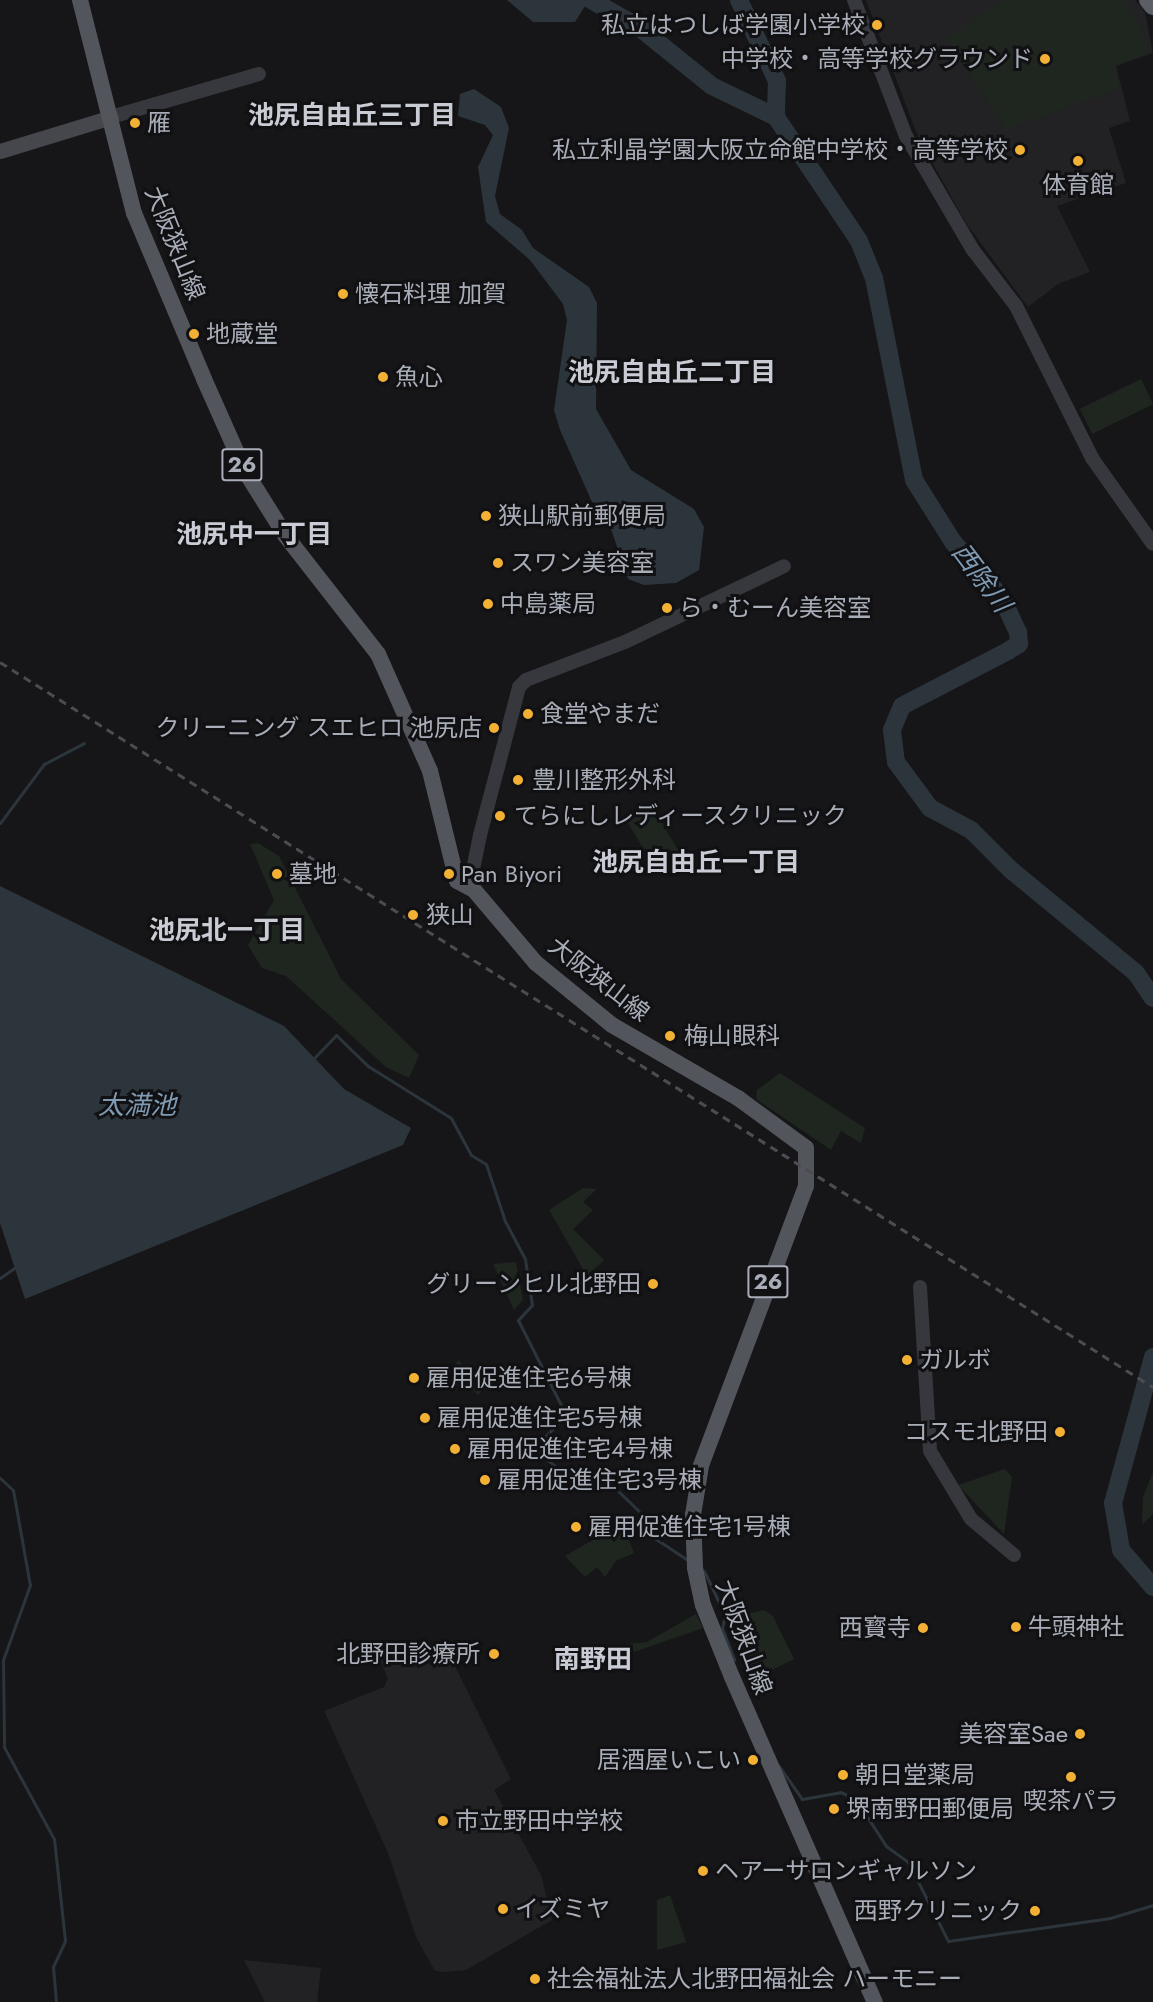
<!DOCTYPE html>
<meta charset="utf-8">
<style>
body{margin:0}
#map{position:relative;width:1153px;height:2002px;overflow:hidden;background:#161618;font-family:Jost,"Noto Sans JP",sans-serif}
div>[style]{position:absolute}
.built>*{inset:0;background:#222225}
.green>*{inset:0;background:#1e261f;transform-origin:0 0}
.water>*{inset:0;background:#2c353c}
.stream>*{height:3px;margin:-1.5px;padding:0 1.5px;transform-origin:1.5px;border-radius:1.5px;background:#2c353c}
.river>*{height:18px;margin:-9px;padding:0 9px;transform-origin:9px;border-radius:9px;background:#2c353c}
.tertiary>*{height:14px;margin:-7px;padding:0 7px;transform-origin:7px;border-radius:7px;background:#37383d}
.secondary>*{height:15px;margin:-7.5px;padding:0 7.5px;transform-origin:7.5px;border-radius:7.5px;background:#45474d}
.primary>*{height:16px;margin:-8px;padding:0 8px;transform-origin:8px;border-radius:8px;background:#53555c}
.trunk>*{height:18px;margin:-9px;padding:0 9px;transform-origin:9px;border-radius:9px;background:#5b5e65}
.rail>*{height:3px;margin-top:-1.5px;transform-origin:0;background:repeating-linear-gradient(90deg,#4a4c52 0 8px,transparent 0 14px)}
.dots>*{width:16px;height:16px;translate:-50% -50%;box-sizing:border-box;border:3px solid #111113;border-radius:50%}
span{translate:-50% -50%;white-space:nowrap;text-align:center;line-height:1.15;-webkit-text-stroke:6px #111113;paint-order:stroke}
.shield-label span{padding:2px 4px;background:#111113;border:2px solid;border-radius:4px;-webkit-text-stroke-width:0}
.shield-label{font-size:22px;color:#a8adb8;font-weight:700}
.poi-label{font-size:24px;color:#a8adb8}
.right{translate:-100% -50%;text-align:right}
.left{translate:0 -50%;text-align:left}
.street-label{font-size:24px;color:#a8adb8}
.neighbourhood-label{font-size:26px;color:#c9ccd4;font-weight:700}
.water-label{font-size:26px;color:#7f9bb3;font-style:italic}
</style>
<div id="map">
<div class="built">
<div style="clip-path:polygon(866px 0,1135px 0,1145px 12px,1153px 53px,1116px 66px,1130px 121px,1109px 128px,1126px 183px,1057px 206px,1090px 272px,1058px 284px,1028px 307px,966px 223px,919px 139px)"></div>
<div style="clip-path:polygon(447px 1650px,511px 1779px,494px 1790px,541px 1875px,552px 1920px,466px 1970px,446px 1972px,435px 1971px,416px 1937px,388px 1853px,324px 1711px,384px 1687px,388px 1678px,378px 1657px,395px 1663px)"></div>
<div style="clip-path:polygon(244px 1960px,321px 1968px,317px 2002px,265px 2002px)"></div>
</div>
<div class="green">
<div style="clip-path:polygon(1002px 0,1122px 0,1137px 18px,1149px 53px,1114px 65px,1120px 88px,1007px 129px,946px 39px)"></div>
<div style="left:1141px;top:379px;width:28px;height:68px;rotate:64deg"></div>
<div style="left:651px;top:805px;width:57px;height:29px;rotate:59deg"></div>
<div style="clip-path:polygon(258px 843px,279px 856px,341px 979px,419px 1055px,409px 1078px,386px 1067px,286px 976px,262px 968px,248px 945px,274px 900px,250px 844px)"></div>
<div style="clip-path:polygon(780px 1073px,865px 1128px,861px 1143px,841px 1131px,831px 1150px,756px 1099px,757px 1090px)"></div>
<div style="clip-path:polygon(583px 1188px,597px 1189px,583px 1202px,593px 1210px,573px 1229px,604px 1260px,587px 1276px,549px 1210px)"></div>
<div style="clip-path:polygon(516px 1262px,523px 1300px,514px 1310px,493px 1264px)"></div>
<div style="clip-path:polygon(458px 1360px,486px 1387px,478px 1395px,463px 1380px,457px 1386px,452px 1379px,450px 1373px)"></div>
<div style="clip-path:polygon(1005px 1469px,1012px 1477px,1004px 1534px,958px 1485px)"></div>
<div style="clip-path:polygon(1153px 1472px,1153px 1514px,1142px 1525px,1143px 1497px)"></div>
<div style="clip-path:polygon(622px 1523px,634px 1553px,616px 1561px,605px 1577px,597px 1567px,585px 1577px,565px 1556px)"></div>
<div style="clip-path:polygon(764px 1610px,773px 1616px,794px 1659px,754px 1679px,732px 1617px)"></div>
<div style="clip-path:polygon(696px 1614px,703px 1628px,634px 1652px,630px 1644px,647px 1642px)"></div>
<div style="clip-path:polygon(670px 1895px,686px 1942px,657px 1950px,657px 1900px)"></div>
</div>
<div class="water">
<div style="clip-path:polygon(507px 0,589px 0,575px 22px,533px 22px)"></div>
<div style="clip-path:polygon(474px 89px,501px 107px,509px 128px,495px 196px,500px 214px,522px 230px,533px 248px,589px 287px,597px 303px,596px 409px,631px 470px,694px 509px,704px 527px,699px 570px,676px 583px,644px 585px,628px 579px,610px 526px,596px 511px,560px 430px,554px 410px,567px 320px,563px 304px,530px 260px,486px 222px,478px 167px,493px 135px,485px 125px,458px 116px,460px 94px)"></div>
<div style="clip-path:polygon(0 886px,284px 1026px,344px 1089px,411px 1128px,403px 1145px,25px 1299px,0 1223px)"></div>
</div>
<div class="stream">
<div style="left:0;top:823px;width:74px;rotate:-53.3deg"></div>
<div style="left:44px;top:764px;width:45px;rotate:-27.7deg"></div>
<div style="left:314px;top:1058px;width:32px;rotate:-46deg"></div>
<div style="left:336px;top:1035px;width:45px;rotate:44.1deg"></div>
<div style="left:368px;top:1066px;width:98px;rotate:32.1deg"></div>
<div style="left:451px;top:1118px;width:42px;rotate:61.6deg"></div>
<div style="left:471px;top:1155px;width:17px;rotate:31deg"></div>
<div style="left:486px;top:1164px;width:60px;rotate:71.6deg"></div>
<div style="left:505px;top:1221px;width:43px;rotate:62.2deg"></div>
<div style="left:525px;top:1259px;width:47px;rotate:81.3deg"></div>
<div style="left:532px;top:1305px;width:21px;rotate:133deg"></div>
<div style="left:518px;top:1320px;width:106px;rotate:63.2deg"></div>
<div style="left:566px;top:1415px;width:29px;rotate:134deg"></div>
<div style="left:546px;top:1436px;width:18px;rotate:112deg"></div>
<div style="left:539px;top:1453px;width:32px;rotate:39deg"></div>
<div style="left:564px;top:1473px;width:53px;rotate:16.4deg"></div>
<div style="left:615px;top:1488px;width:36px;rotate:44deg"></div>
<div style="left:641px;top:1513px;width:21px;rotate:73deg"></div>
<div style="left:647px;top:1533px;width:47px;rotate:33.7deg"></div>
<div style="left:0;top:1278px;width:19px;rotate:-35deg"></div>
<div style="left:0;top:1478px;width:18px;rotate:43deg"></div>
<div style="left:13px;top:1490px;width:97px;rotate:79.9deg"></div>
<div style="left:30px;top:1585px;width:80px;rotate:109.8deg"></div>
<div style="left:3px;top:1660px;width:87px;rotate:89.3deg"></div>
<div style="left:4px;top:1747px;width:105px;rotate:61.5deg"></div>
<div style="left:54px;top:1839px;width:103px;rotate:83.8deg"></div>
<div style="left:65px;top:1941px;width:29px;rotate:115deg"></div>
<div style="left:53px;top:1967px;width:35px;rotate:85deg"></div>
<div style="left:704px;top:1571px;width:49px;rotate:64.5deg"></div>
<div style="left:725px;top:1615px;width:13px;rotate:103deg"></div>
<div style="left:722px;top:1628px;width:34px;rotate:69deg"></div>
<div style="left:779px;top:1766px;width:40px;rotate:55.1deg"></div>
<div style="left:802px;top:1799px;width:39px;rotate:-10deg"></div>
<div style="left:840px;top:1792px;width:16px;rotate:22deg"></div>
<div style="left:855px;top:1798px;width:57px;rotate:57.1deg"></div>
<div style="left:886px;top:1846px;width:27px;rotate:36deg"></div>
<div style="left:908px;top:1862px;width:89px;rotate:63.1deg"></div>
<div style="left:948px;top:1941px;width:164px;rotate:-8.1deg"></div>
<div style="left:1110px;top:1918px;width:45px;rotate:-16.8deg"></div>
</div>
<div class="river">
<div style="left:591px;top:0;width:56px;rotate:29.7deg"></div>
<div style="left:640px;top:28px;width:92px;rotate:38.9deg"></div>
<div style="left:712px;top:86px;width:71px;rotate:25.8deg"></div>
<div style="left:776px;top:117px;width:149px;rotate:56.2deg"></div>
<div style="left:859px;top:241px;width:40px;rotate:68deg"></div>
<div style="left:874px;top:278px;width:206px;rotate:78.8deg"></div>
<div style="left:914px;top:480px;width:73px;rotate:57.8deg"></div>
<div style="left:953px;top:542px;width:74px;rotate:48.8deg"></div>
<div style="left:1002px;top:598px;width:38px;rotate:65deg"></div>
<div style="left:1018px;top:632px;width:12px;rotate:85deg"></div>
<div style="left:1019px;top:644px;width:13px;rotate:148deg"></div>
<div style="left:1008px;top:651px;width:119px;rotate:152.6deg"></div>
<div style="left:902px;top:706px;width:26px;rotate:113deg"></div>
<div style="left:892px;top:730px;width:32px;rotate:83deg"></div>
<div style="left:896px;top:762px;width:57px;rotate:53.5deg"></div>
<div style="left:930px;top:808px;width:47px;rotate:28.2deg"></div>
<div style="left:971px;top:830px;width:57px;rotate:45deg"></div>
<div style="left:1011px;top:870px;width:162px;rotate:39.5deg"></div>
<div style="left:1136px;top:973px;width:30px;rotate:56deg"></div>
<div style="left:739px;top:0;width:89px;rotate:64.9deg"></div>
<div style="left:777px;top:81px;width:36px;rotate:92deg"></div>
<div style="left:1153px;top:1357px;width:151px;rotate:105.3deg"></div>
<div style="left:1113px;top:1503px;width:48px;rotate:80.3deg"></div>
<div style="left:1121px;top:1550px;width:49px;rotate:49.1deg"></div>
</div>
<div class="tertiary">
<div style="left:854px;top:0;width:146px;rotate:69.1deg"></div>
<div style="left:906px;top:136px;width:132px;rotate:59.6deg"></div>
<div style="left:973px;top:250px;width:71px;rotate:52.5deg"></div>
<div style="left:1016px;top:306px;width:170px;rotate:63.4deg"></div>
<div style="left:1092px;top:458px;width:105px;rotate:54.7deg"></div>
<div style="left:111px;top:117px;width:154px;rotate:-16.2deg"></div>
<div style="left:474px;top:890px;width:11px;rotate:-105deg"></div>
<div style="left:471px;top:879px;width:45px;rotate:-78.4deg"></div>
<div style="left:480px;top:835px;width:153px;rotate:-75.2deg"></div>
<div style="left:519px;top:687px;width:10px;rotate:-45deg"></div>
<div style="left:526px;top:680px;width:106px;rotate:-21deg"></div>
<div style="left:625px;top:642px;width:176px;rotate:-25.5deg"></div>
<div style="left:920px;top:1287px;width:164px;rotate:86.5deg"></div>
<div style="left:930px;top:1451px;width:79px;rotate:58.9deg"></div>
<div style="left:971px;top:1519px;width:56px;rotate:39.9deg"></div>
</div>
<div class="secondary">
<div style="left:0;top:151px;width:116px;rotate:-17deg"></div>
</div>
<div class="primary">
<div style="left:80px;top:0;width:220px;rotate:75.8deg"></div>
<div style="left:134px;top:213px;width:180px;rotate:67.1deg"></div>
<div style="left:204px;top:379px;width:101px;rotate:66deg"></div>
<div style="left:245px;top:471px;width:75px;rotate:58deg"></div>
<div style="left:285px;top:535px;width:151px;rotate:52deg"></div>
<div style="left:378px;top:654px;width:128px;rotate:66deg"></div>
<div style="left:430px;top:771px;width:113px;rotate:76.2deg"></div>
<div style="left:457px;top:881px;width:19px;rotate:28deg"></div>
<div style="left:474px;top:890px;width:96px;rotate:49.7deg"></div>
<div style="left:536px;top:963px;width:98px;rotate:39.2deg"></div>
<div style="left:612px;top:1025px;width:146px;rotate:30.1deg"></div>
<div style="left:738px;top:1098px;width:84px;rotate:36.3deg"></div>
<div style="left:806px;top:1148px;width:38px;rotate:90deg"></div>
<div style="left:806px;top:1186px;width:299px;rotate:110.6deg"></div>
<div style="left:701px;top:1466px;width:50px;rotate:99.3deg"></div>
<div style="left:693px;top:1515px;width:53px;rotate:87.8deg"></div>
<div style="left:695px;top:1568px;width:38px;rotate:78deg"></div>
<div style="left:703px;top:1605px;width:78px;rotate:68.1deg"></div>
<div style="left:732px;top:1677px;width:355px;rotate:66.3deg"></div>
</div>
<div class="trunk">
<div style="left:1148px;top:0;width:8px;rotate:50deg"></div>
</div>
<div class="rail">
<div style="left:0;top:662px;width:1362px;rotate:32.16deg"></div>
</div>
<div class="dots">
<div style="left:877px;top:25px;background:#f2b134"></div>
<div style="left:1045px;top:59px;background:#f2b134"></div>
<div style="left:135px;top:123px;background:#f2b134"></div>
<div style="left:1020px;top:150px;background:#f2b134"></div>
<div style="left:1078px;top:161px;background:#f2b134"></div>
<div style="left:343px;top:294px;background:#f2b134"></div>
<div style="left:194px;top:334px;background:#f2b134"></div>
<div style="left:383px;top:377px;background:#f2b134"></div>
<div style="left:486px;top:516px;background:#f2b134"></div>
<div style="left:498px;top:563px;background:#f2b134"></div>
<div style="left:488px;top:604px;background:#f2b134"></div>
<div style="left:667px;top:608px;background:#f2b134"></div>
<div style="left:528px;top:714px;background:#f2b134"></div>
<div style="left:494px;top:728px;background:#f2b134"></div>
<div style="left:518px;top:780px;background:#f2b134"></div>
<div style="left:500px;top:816px;background:#f2b134"></div>
<div style="left:277px;top:874px;background:#f2b134"></div>
<div style="left:449px;top:874px;background:#f2b134"></div>
<div style="left:413px;top:915px;background:#f2b134"></div>
<div style="left:670px;top:1036px;background:#f2b134"></div>
<div style="left:653px;top:1284px;background:#f2b134"></div>
<div style="left:907px;top:1360px;background:#f2b134"></div>
<div style="left:414px;top:1378px;background:#f2b134"></div>
<div style="left:425px;top:1418px;background:#f2b134"></div>
<div style="left:1060px;top:1432px;background:#f2b134"></div>
<div style="left:455px;top:1449px;background:#f2b134"></div>
<div style="left:485px;top:1480px;background:#f2b134"></div>
<div style="left:576px;top:1527px;background:#f2b134"></div>
<div style="left:1016px;top:1627px;background:#f2b134"></div>
<div style="left:923px;top:1628px;background:#f2b134"></div>
<div style="left:494px;top:1654px;background:#f2b134"></div>
<div style="left:1080px;top:1734px;background:#f2b134"></div>
<div style="left:753px;top:1760px;background:#f2b134"></div>
<div style="left:843px;top:1775px;background:#f2b134"></div>
<div style="left:1071px;top:1777px;background:#f2b134"></div>
<div style="left:834px;top:1809px;background:#f2b134"></div>
<div style="left:443px;top:1821px;background:#f2b134"></div>
<div style="left:703px;top:1871px;background:#f2b134"></div>
<div style="left:503px;top:1909px;background:#f2b134"></div>
<div style="left:1035px;top:1911px;background:#f2b134"></div>
<div style="left:535px;top:1979px;background:#f2b134"></div>
</div>
<div class="shield-label">
<span style="left:242px;top:465px">26</span>
<span style="left:768px;top:1282px">26</span>
</div>
<div class="poi-label">
<span class="right" style="left:865px;top:25px">私立はつしば学園小学校</span>
<span class="right" style="left:1033px;top:59px">中学校・高等学校グラウンド</span>
<span class="left" style="left:147px;top:123px">雁</span>
<span class="right" style="left:1008px;top:150px">私立利晶学園大阪立命館中学校・高等学校</span>
<span style="left:1078px;top:185px">体育館</span>
<span class="left" style="left:355px;top:294px">懐石料理 加賀</span>
<span class="left" style="left:206px;top:334px">地蔵堂</span>
<span class="left" style="left:395px;top:377px">魚心</span>
<span class="left" style="left:498px;top:516px">狭山駅前郵便局</span>
<span class="left" style="left:510px;top:563px">スワン美容室</span>
<span class="left" style="left:500px;top:604px">中島薬局</span>
<span class="left" style="left:679px;top:608px">ら・むーん美容室</span>
<span class="left" style="left:540px;top:714px">食堂やまだ</span>
<span class="right" style="left:482px;top:728px">クリーニング スエヒロ 池尻店</span>
<span class="left" style="left:532px;top:780px">豊川整形外科</span>
<span class="left" style="left:514px;top:816px">てらにしレディースクリニック</span>
<span class="left" style="left:289px;top:874px">墓地</span>
<span class="left" style="left:461px;top:874px">Pan Biyori</span>
<span class="left" style="left:426px;top:915px">狭山</span>
<span class="left" style="left:684px;top:1036px">梅山眼科</span>
<span class="right" style="left:641px;top:1284px">グリーンヒル北野田</span>
<span class="left" style="left:919px;top:1360px">ガルボ</span>
<span class="left" style="left:426px;top:1378px">雇用促進住宅6号棟</span>
<span class="left" style="left:437px;top:1418px">雇用促進住宅5号棟</span>
<span class="right" style="left:1048px;top:1432px">コスモ北野田</span>
<span class="left" style="left:467px;top:1449px">雇用促進住宅4号棟</span>
<span class="left" style="left:497px;top:1480px">雇用促進住宅3号棟</span>
<span class="left" style="left:588px;top:1527px">雇用促進住宅1号棟</span>
<span class="left" style="left:1028px;top:1627px">牛頭神社</span>
<span class="right" style="left:911px;top:1628px">西寳寺</span>
<span class="right" style="left:480px;top:1654px">北野田診療所</span>
<span class="right" style="left:1068px;top:1734px">美容室Sae</span>
<span class="right" style="left:741px;top:1760px">居酒屋いこい</span>
<span class="left" style="left:855px;top:1775px">朝日堂薬局</span>
<span style="left:1071px;top:1801px">喫茶パラ</span>
<span class="left" style="left:846px;top:1809px">堺南野田郵便局</span>
<span class="left" style="left:455px;top:1821px">市立野田中学校</span>
<span class="left" style="left:715px;top:1871px">ヘアーサロンギャルソン</span>
<span class="left" style="left:515px;top:1909px">イズミヤ</span>
<span class="right" style="left:1022px;top:1911px">西野クリニック</span>
<span class="left" style="left:547px;top:1979px">社会福祉法人北野田福祉会 ハーモニー</span>
</div>
<div class="street-label">
<span style="left:175px;top:243px;rotate:68deg">大阪狭山線</span>
<span style="left:599px;top:979px;rotate:38deg">大阪狭山線</span>
<span style="left:744px;top:1637px;rotate:70deg">大阪狭山線</span>
</div>
<div class="neighbourhood-label">
<span style="left:352px;top:116px">池尻自由丘三丁目</span>
<span style="left:672px;top:373px">池尻自由丘二丁目</span>
<span style="left:254px;top:535px">池尻中一丁目</span>
<span style="left:696px;top:863px">池尻自由丘一丁目</span>
<span style="left:227px;top:931px">池尻北一丁目</span>
<span style="left:593px;top:1660px">南野田</span>
</div>
<div class="water-label">
<span style="left:981px;top:578px;rotate:53deg">西除川</span>
<span style="left:137px;top:1106px">太満池</span>
</div>
</div>
